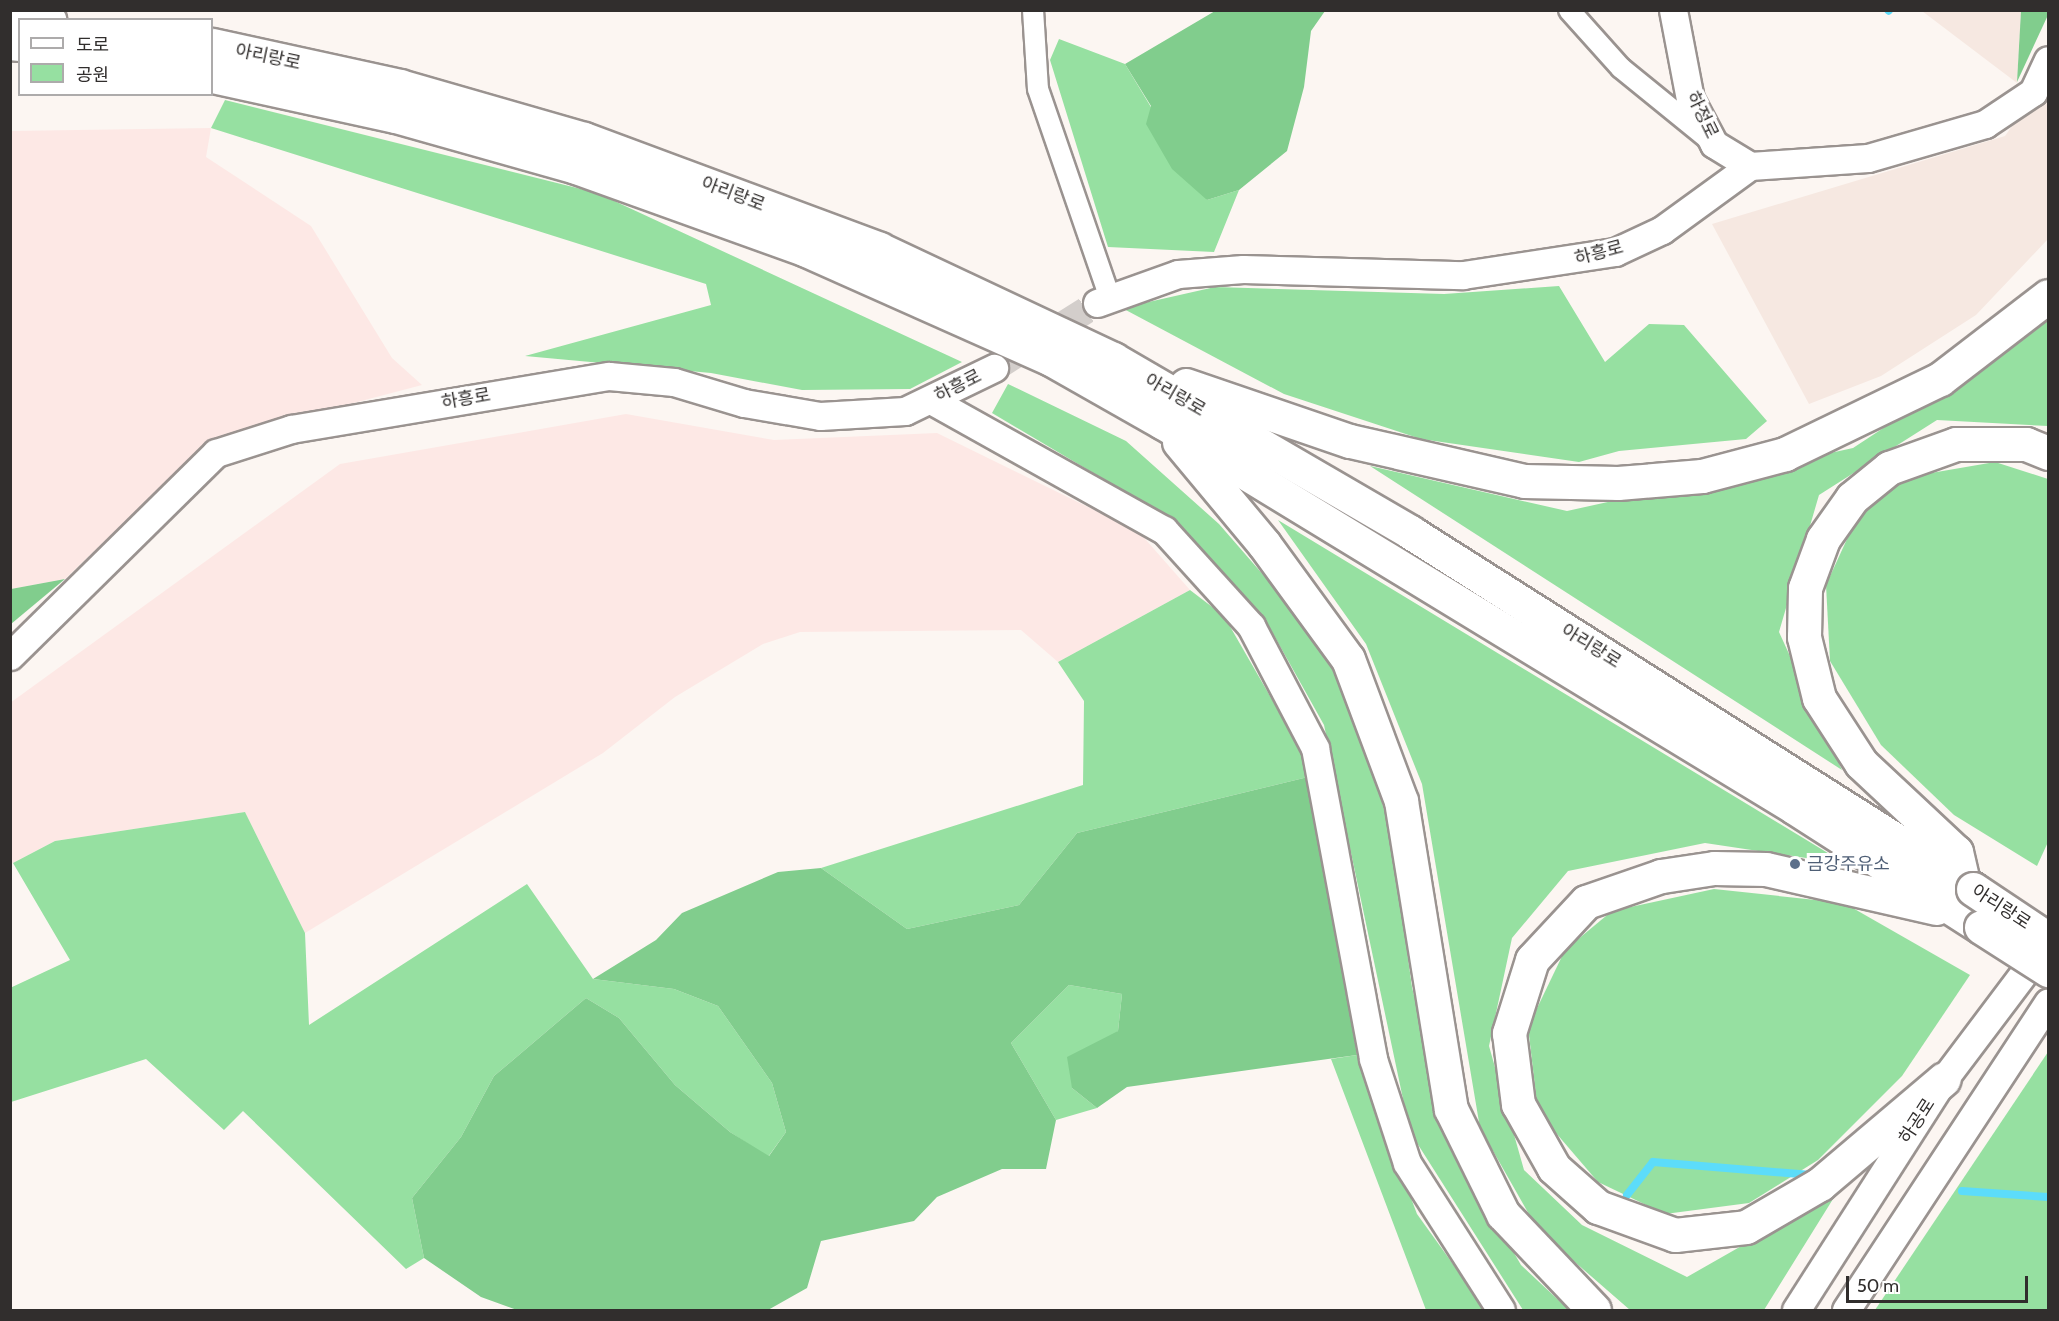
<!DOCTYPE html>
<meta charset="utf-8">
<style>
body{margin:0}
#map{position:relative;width:2059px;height:1321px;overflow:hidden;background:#fcf6f2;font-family:Cabin,"Noto Sans KR",sans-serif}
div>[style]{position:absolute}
.built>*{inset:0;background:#f6e8e1}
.industrial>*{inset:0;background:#fde8e5}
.green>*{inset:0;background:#96e0a1}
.forest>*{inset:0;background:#81cd8d}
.stream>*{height:8px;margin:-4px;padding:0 4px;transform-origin:4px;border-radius:4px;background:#5cdcfa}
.secondary-tunnel>*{height:27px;margin-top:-13.5px;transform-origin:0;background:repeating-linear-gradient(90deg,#d3cecb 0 27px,transparent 0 41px)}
.roads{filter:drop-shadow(2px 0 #9a9390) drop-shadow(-2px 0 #9a9390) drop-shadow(0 2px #9a9390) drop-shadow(0 -2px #9a9390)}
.street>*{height:20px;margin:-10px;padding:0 10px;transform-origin:10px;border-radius:10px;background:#fff}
.secondary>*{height:27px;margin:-13.5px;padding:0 13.5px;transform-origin:13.5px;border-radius:13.5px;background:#fff}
.highway>*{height:33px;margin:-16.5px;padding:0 16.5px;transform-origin:16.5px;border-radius:16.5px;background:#fff}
.bridges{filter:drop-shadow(2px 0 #9a9390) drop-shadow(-2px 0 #9a9390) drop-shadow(0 2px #9a9390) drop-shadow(0 -2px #9a9390)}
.highway-bridge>*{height:33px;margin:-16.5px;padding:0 16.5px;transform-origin:16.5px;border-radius:16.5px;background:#fff}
.dots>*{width:16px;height:16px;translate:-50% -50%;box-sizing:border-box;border:3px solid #fff;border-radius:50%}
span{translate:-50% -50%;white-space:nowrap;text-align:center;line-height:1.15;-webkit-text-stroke:6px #fff;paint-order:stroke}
.street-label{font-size:18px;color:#312e2d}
.service-label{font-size:18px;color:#4e5e75}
.left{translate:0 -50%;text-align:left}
.frame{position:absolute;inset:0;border:12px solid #312e2d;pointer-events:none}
.legend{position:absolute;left:18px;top:18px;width:195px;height:78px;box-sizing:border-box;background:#fff;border:2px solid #adabab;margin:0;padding:8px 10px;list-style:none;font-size:18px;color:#312e2d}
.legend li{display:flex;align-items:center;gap:12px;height:30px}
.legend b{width:30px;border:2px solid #adabab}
.scale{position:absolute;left:1846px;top:1276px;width:182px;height:27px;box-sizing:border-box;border:3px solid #312e2d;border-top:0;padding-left:8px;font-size:18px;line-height:21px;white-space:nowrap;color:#312e2d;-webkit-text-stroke:4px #fff;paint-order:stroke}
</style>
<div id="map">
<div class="built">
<div style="clip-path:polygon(1922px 11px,2021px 11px,2017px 83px,1980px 55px)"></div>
<div style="clip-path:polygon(2048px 75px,2048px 239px,1976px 315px,1881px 376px,1809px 404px,1712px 224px,2005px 136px)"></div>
</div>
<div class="industrial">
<div style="clip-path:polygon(211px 128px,206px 157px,311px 226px,392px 358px,422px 385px,209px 441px,65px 579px,11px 589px,10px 131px)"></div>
<div style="clip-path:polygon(626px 414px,774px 440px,937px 433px,1139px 532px,1190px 590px,1058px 662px,1021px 630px,800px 632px,763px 644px,675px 697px,603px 753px,305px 933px,245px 812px,55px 841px,11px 864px,10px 703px,340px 464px)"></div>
</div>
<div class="green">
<div style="clip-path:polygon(1059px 39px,1125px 64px,1207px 200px,1239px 190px,1214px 252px,1108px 247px,1050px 60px)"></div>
<div style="clip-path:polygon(225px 100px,597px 193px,962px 362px,910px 389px,802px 390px,711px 373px,525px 356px,711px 305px,706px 284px,211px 128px)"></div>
<div style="clip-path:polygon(1559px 286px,1605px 362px,1649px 324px,1684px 325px,1767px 421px,1746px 439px,1619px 451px,1579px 462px,1421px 439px,1284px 394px,1122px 308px,1215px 287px,1444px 294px)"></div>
<div style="clip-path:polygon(2048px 320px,2048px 426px,1937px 420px,1819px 495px,1779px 632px,1842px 770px,1370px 466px,1567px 511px,1853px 448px)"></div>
<div style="clip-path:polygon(1008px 384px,1126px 441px,1219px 524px,1317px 637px,1366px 742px,1391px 836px,1412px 987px,1449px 1141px,1521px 1265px,1569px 1310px,1523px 1310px,1410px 1132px,1324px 725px,1266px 621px,1166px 516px,992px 413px)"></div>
<div style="clip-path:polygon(1995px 462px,2048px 479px,2048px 842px,2037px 866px,1954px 815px,1881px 745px,1830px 661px,1826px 585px,1858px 515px,1902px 478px)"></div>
<div style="clip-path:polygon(1278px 520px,1846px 864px,1705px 843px,1568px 871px,1512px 938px,1489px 1046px,1524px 1170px,1582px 1225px,1687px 1277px,1838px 1191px,1764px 1310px,1630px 1310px,1538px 1230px,1480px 1128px,1422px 784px,1366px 644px)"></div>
<div style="clip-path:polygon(1190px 590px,1224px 616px,1301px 750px,1308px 777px,1077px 833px,1019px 905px,907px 929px,821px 868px,1083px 785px,1084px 701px,1058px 662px)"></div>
<div style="clip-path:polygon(245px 812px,305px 933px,309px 1025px,527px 884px,593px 979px,674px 989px,718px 1006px,772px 1083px,786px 1132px,768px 1157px,730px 1132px,675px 1085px,619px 1018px,586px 998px,494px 1076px,461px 1137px,412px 1198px,424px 1258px,406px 1269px,243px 1111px,224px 1130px,146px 1059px,11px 1102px,10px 988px,70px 960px,13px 863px,55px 841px)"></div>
<div style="clip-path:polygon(1714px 889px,1844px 903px,1970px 975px,1902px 1076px,1818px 1160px,1749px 1203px,1665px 1214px,1598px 1182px,1538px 1112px,1528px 1027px,1565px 950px,1612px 911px)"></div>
<div style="clip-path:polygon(1069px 985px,1122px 994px,1118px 1031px,1072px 1088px,1097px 1108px,1056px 1120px,1011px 1043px)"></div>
<div style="clip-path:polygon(2048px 1052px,2048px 1310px,1875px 1310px)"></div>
<div style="clip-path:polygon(1357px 1055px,1417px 1214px,1486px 1310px,1426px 1310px,1331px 1059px)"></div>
</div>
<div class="forest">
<div style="clip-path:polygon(1215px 11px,1325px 11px,1311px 31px,1304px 87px,1287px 151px,1239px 190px,1207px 200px,1172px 169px,1146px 124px,1151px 106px,1125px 64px)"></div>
<div style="clip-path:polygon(2021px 11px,2048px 11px,2048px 15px,2017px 82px)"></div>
<div style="clip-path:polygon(65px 579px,11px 624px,11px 589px)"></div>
<div style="clip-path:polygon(1308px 777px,1357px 1055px,1127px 1087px,1097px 1108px,1072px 1088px,1067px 1057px,1118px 1031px,1122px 994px,1069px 985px,1011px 1043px,1056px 1120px,1046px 1169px,1002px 1169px,937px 1197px,914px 1221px,821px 1241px,807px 1288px,768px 1310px,517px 1310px,481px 1297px,424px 1258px,412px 1198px,461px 1137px,494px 1076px,586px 998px,619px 1018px,675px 1085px,730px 1132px,769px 1156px,786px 1132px,772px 1083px,718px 1006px,674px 989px,593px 979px,656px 940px,682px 913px,778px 872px,821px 868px,907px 929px,1019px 905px,1077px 833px)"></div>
</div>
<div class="stream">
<div style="left:1888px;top:10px;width:1px;rotate:45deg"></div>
<div style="left:1962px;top:1191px;width:86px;rotate:4deg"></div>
<div style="left:1627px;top:1195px;width:42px;rotate:-51.8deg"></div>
<div style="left:1653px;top:1162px;width:159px;rotate:4.7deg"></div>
</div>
<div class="secondary-tunnel">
<div style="left:994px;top:368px;width:122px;rotate:-32.3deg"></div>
</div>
<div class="roads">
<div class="street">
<div style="left:1033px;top:10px;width:79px;rotate:86.4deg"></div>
<div style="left:1038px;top:89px;width:218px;rotate:71deg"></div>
<div style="left:1569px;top:10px;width:78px;rotate:48.1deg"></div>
<div style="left:1621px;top:68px;width:111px;rotate:39.1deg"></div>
</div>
<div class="secondary">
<div style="left:1673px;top:10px;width:91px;rotate:79.2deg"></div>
<div style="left:1690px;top:99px;width:51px;rotate:61.9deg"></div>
<div style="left:1714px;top:144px;width:42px;rotate:31.4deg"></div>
<div style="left:1097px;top:303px;width:86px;rotate:-19.7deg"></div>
<div style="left:1178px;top:274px;width:65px;rotate:-4.4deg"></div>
<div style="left:1243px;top:269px;width:220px;rotate:1.6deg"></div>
<div style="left:1463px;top:275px;width:154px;rotate:-8.6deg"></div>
<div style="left:1615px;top:252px;width:52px;rotate:-25.1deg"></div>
<div style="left:1662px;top:230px;width:109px;rotate:-36deg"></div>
<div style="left:1750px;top:166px;width:118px;rotate:-3.9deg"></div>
<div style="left:1868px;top:158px;width:122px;rotate:-16.2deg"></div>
<div style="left:1985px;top:124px;width:58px;rotate:-33.7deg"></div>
<div style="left:2033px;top:92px;width:35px;rotate:-65deg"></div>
<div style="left:931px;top:400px;width:267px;rotate:29.2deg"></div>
<div style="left:1164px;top:530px;width:130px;rotate:47.8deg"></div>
<div style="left:1251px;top:626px;width:138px;rotate:62.3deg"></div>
<div style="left:1315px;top:748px;width:316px;rotate:79.4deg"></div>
<div style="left:1373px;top:1059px;width:109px;rotate:71.9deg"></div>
<div style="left:1407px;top:1163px;width:174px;rotate:57.4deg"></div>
<div style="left:10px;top:656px;width:289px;rotate:-44.6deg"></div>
<div style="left:216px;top:453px;width:79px;rotate:-17.7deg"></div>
<div style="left:291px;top:429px;width:322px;rotate:-9.5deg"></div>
<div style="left:609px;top:376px;width:65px;rotate:5.3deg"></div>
<div style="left:674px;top:382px;width:73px;rotate:16.7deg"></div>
<div style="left:744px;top:403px;width:77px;rotate:9.7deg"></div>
<div style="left:820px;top:416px;width:85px;rotate:-3.4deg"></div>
<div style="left:905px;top:411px;width:99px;rotate:-25.8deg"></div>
<div style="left:1796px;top:1310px;width:274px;rotate:-57.4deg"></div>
<div style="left:1944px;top:1079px;width:168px;rotate:-53deg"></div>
<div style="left:1846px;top:1310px;width:368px;rotate:-56.7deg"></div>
</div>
<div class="highway">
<div style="left:10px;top:13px;width:40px;rotate:10deg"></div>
<div style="left:10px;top:43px;width:10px;rotate:6deg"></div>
<div style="left:212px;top:45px;width:192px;rotate:12.3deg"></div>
<div style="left:400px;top:86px;width:191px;rotate:16.1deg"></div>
<div style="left:584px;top:139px;width:315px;rotate:20.4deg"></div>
<div style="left:879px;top:249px;width:259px;rotate:25.2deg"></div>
<div style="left:1113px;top:359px;width:344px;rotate:30.2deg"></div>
<div style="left:1410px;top:532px;width:667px;rotate:32.38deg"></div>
<div style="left:212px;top:76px;width:188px;rotate:12.3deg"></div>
<div style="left:396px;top:116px;width:187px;rotate:15.8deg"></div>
<div style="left:576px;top:167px;width:245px;rotate:19.8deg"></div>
<div style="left:806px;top:250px;width:268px;rotate:24deg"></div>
<div style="left:1051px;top:359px;width:128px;rotate:29.6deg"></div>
<div style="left:1162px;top:422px;width:740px;rotate:31.35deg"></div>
<div style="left:1794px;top:807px;width:222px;rotate:32.7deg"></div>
<div style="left:1186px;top:385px;width:173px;rotate:18.9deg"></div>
<div style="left:1350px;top:441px;width:179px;rotate:12.9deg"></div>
<div style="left:1524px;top:481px;width:94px;rotate:1.2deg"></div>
<div style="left:1618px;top:483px;width:84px;rotate:-4.8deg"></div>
<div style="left:1702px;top:476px;width:86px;rotate:-14.8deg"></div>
<div style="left:1785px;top:454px;width:172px;rotate:-25.8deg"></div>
<div style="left:1940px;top:379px;width:136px;rotate:-37.5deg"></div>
<div style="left:1179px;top:442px;width:133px;rotate:50.2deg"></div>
<div style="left:1264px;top:544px;width:142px;rotate:53.9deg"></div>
<div style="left:1348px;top:659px;width:152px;rotate:69.5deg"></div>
<div style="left:1401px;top:801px;width:312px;rotate:80.8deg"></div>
<div style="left:1451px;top:1109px;width:117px;rotate:63.7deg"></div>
<div style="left:1503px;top:1214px;width:132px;rotate:46.5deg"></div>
<div style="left:1963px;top:882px;width:31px;rotate:-103deg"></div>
<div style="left:1956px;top:852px;width:130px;rotate:-136.9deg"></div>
<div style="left:1861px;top:763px;width:77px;rotate:-122.9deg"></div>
<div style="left:1819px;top:698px;width:63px;rotate:-103.8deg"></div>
<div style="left:1804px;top:637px;width:49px;rotate:-88.8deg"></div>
<div style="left:1805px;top:588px;width:52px;rotate:-69.8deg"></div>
<div style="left:1823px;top:539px;width:50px;rotate:-54.7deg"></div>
<div style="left:1852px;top:498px;width:48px;rotate:-39deg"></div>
<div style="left:1889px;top:468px;width:71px;rotate:-19.7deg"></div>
<div style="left:1956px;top:444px;width:70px"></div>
<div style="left:2026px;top:444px;width:24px;rotate:22deg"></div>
<div style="left:1936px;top:908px;width:174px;rotate:-167.1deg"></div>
<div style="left:1766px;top:869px;width:52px;rotate:-178.9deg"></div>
<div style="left:1714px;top:868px;width:54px;rotate:171.4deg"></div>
<div style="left:1661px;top:876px;width:79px;rotate:160.9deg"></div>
<div style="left:1586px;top:902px;width:79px;rotate:133deg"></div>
<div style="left:1532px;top:960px;width:77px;rotate:107.5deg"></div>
<div style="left:1509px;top:1033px;width:72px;rotate:82.8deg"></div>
<div style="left:1518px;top:1104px;width:73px;rotate:60.6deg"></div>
<div style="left:1554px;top:1168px;width:59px;rotate:41.6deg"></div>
<div style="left:1598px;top:1207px;width:82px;rotate:20deg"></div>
<div style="left:1675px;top:1235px;width:71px;rotate:-6.4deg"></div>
<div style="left:1746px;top:1227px;width:86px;rotate:-30.2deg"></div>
<div style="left:1820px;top:1184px;width:162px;rotate:-40.3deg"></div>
</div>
</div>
<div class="bridges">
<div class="highway-bridge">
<div style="left:1973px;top:889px;width:90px;rotate:33.7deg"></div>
<div style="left:1981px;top:927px;width:80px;rotate:32.7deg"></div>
</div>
</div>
<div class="dots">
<div style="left:1795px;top:864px;background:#5c6f8a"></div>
</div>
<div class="street-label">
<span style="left:268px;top:57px;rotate:12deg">아리랑로</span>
<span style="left:1702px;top:115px;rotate:64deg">하정로</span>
<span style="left:733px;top:194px;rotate:21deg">아리랑로</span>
<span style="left:1599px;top:253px;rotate:-15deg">하흥로</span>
<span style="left:958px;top:386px;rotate:-27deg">하흥로</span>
<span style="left:1175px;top:395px;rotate:30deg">아리랑로</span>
<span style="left:466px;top:399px;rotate:-10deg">하흥로</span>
<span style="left:1591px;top:646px;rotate:32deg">아리랑로</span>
<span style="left:2001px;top:907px;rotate:33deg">아리랑로</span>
<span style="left:1917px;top:1121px;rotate:-57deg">하공로</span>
</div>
<div class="service-label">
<span class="left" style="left:1807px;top:864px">금강주유소</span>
</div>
<div class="frame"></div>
<ul class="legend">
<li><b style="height:8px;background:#fff"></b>도로</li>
<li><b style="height:16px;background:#96e0a1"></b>공원</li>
</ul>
<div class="scale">50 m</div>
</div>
